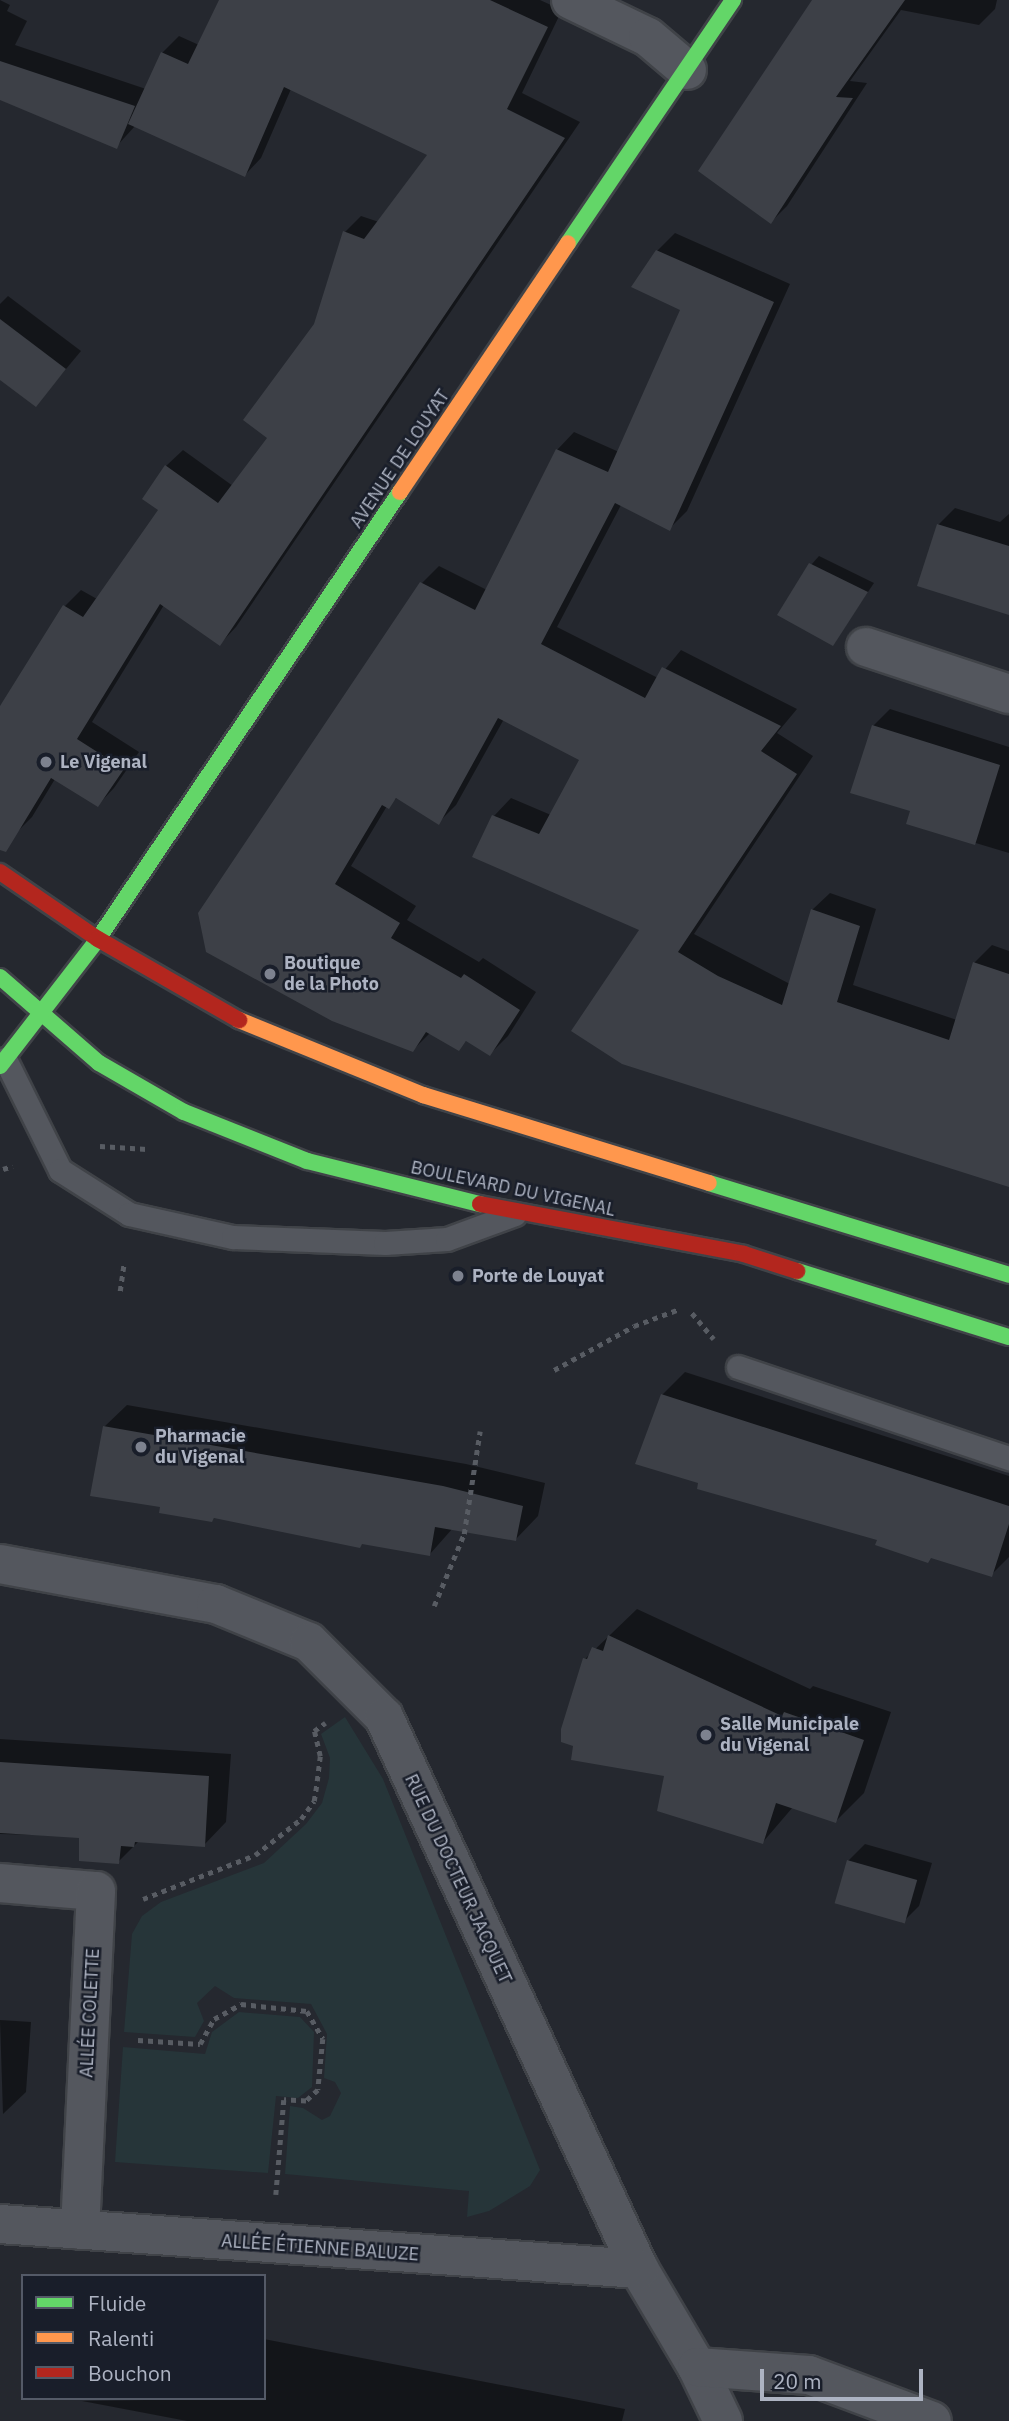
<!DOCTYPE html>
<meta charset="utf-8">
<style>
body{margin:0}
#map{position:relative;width:1009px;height:2421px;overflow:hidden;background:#25282f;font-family:"IBM Plex Sans",sans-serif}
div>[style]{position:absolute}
.green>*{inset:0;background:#263539}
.shadow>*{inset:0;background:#0007}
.building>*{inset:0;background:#3d4047;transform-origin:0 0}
.path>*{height:4.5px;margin-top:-2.25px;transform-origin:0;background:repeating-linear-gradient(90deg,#585c63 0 5px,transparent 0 10px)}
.roads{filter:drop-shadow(2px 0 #404348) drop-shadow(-2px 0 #404348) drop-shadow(0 2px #404348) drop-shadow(0 -2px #404348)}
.lane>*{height:23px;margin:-11.5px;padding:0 11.5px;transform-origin:11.5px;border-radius:11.5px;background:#54575e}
.street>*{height:38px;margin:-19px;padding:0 19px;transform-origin:19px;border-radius:19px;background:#54575e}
.fast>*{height:16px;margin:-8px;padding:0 8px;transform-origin:8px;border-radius:8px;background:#63d668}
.slow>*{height:16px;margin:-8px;padding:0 8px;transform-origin:8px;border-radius:8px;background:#ff974d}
.jam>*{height:16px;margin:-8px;padding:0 8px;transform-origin:8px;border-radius:8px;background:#b3261e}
.dots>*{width:19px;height:19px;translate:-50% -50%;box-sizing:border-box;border:4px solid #191e2a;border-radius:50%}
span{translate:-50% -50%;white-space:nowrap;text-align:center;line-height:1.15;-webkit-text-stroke:5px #191e2a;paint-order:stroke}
.street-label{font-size:18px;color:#adb3c2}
.poi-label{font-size:18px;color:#adb3c2;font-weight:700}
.left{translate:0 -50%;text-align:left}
.legend{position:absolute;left:21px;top:2274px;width:245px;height:126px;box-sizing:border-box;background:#191e2a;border:2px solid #545a67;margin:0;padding:9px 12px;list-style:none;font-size:21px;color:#adb3c2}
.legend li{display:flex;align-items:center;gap:14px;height:35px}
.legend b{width:35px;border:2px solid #545a67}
.scale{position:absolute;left:760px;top:2369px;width:163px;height:32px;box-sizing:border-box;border:4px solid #adb3c2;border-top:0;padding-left:9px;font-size:21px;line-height:24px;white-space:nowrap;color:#adb3c2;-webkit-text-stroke:5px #191e2a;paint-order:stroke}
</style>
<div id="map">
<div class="green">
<div style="clip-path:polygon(345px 1717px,383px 1779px,540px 2170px,530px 2186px,489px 2211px,467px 2217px,469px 2191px,285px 2174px,290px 2106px,303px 2108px,322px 2120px,330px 2116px,341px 2093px,335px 2082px,324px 2078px,327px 2034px,311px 2004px,234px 1998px,215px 1986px,197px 2003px,204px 2021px,195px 2037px,124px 2032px,132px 1934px,142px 1916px,161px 1902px,264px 1863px,306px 1824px,322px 1803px,329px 1778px,330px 1758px,321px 1734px)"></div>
<div style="clip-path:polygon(239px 2012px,300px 2017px,314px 2032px,312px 2087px,298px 2098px,276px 2096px,268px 2173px,115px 2162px,123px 2047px,205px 2054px,212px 2032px)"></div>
</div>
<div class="shadow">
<div style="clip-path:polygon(0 0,10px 5px,7px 11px,27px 21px,15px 45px,146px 89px,162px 53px,179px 36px,199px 45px,221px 0,540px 0,562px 10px,522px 93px,580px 122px,236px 627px,220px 644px,164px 605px,92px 722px,139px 752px,114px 788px,98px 805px,55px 779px,32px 817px,16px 833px,0 823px,0 711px,65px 606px,81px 590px,97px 599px,160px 510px,166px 466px,183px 450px,233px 486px,270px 437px,315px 325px,345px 232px,361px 216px,379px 222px,430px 155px,291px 89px,261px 158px,245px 175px,135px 126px,116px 147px,0 98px)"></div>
<div style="clip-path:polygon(814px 0,997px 0,995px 9px,979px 25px,901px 10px,850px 81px,867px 83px,787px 206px,771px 222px)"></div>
<div style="clip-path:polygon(675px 233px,790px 284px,687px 511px,669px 529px,621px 505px,557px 627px,658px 678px,681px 650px,797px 709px,777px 733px,813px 756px,694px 934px,790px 984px,812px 910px,830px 893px,876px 909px,853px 985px,957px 1020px,974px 963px,992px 945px,1009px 951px,1009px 1185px,642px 929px,475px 856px,494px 816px,511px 798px,551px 815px,582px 759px,504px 719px,456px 805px,439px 822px,398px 797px,387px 806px,351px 866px,416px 906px,407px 920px,479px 962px,483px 958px,536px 992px,508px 1036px,490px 1054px,467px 1040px,459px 1049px,431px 1032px,413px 1050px,200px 914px,422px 583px,439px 566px,487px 590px,557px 450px,574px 432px,619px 452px,683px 309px,657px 251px)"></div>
<div style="clip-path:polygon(8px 296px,81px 351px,36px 405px,0 377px,0 304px)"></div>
<div style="clip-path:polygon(955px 508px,1000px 522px,1009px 514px,1009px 614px,938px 525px)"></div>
<div style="clip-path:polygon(819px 556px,874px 583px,833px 644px,811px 565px)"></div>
<div style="clip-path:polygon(890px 709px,1009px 747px,1009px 853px,909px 823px,913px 810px,873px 726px)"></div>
<div style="clip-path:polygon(685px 1372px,1009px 1476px,1009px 1557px,991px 1575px,700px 1482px,662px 1395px)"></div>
<div style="clip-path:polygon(127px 1405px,466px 1464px,545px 1483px,538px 1516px,516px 1539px,453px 1528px,430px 1554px,215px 1517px,212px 1521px,162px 1506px,104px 1427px)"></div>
<div style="clip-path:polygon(637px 1609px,810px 1689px,813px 1686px,891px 1712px,864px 1793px,836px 1821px,793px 1807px,763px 1842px,666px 1775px,585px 1659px)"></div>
<div style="clip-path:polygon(0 1739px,231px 1754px,226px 1822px,204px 1845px,140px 1840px,118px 1862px,81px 1836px,0 1834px)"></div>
<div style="clip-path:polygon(865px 1844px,932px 1863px,919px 1906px,902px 1923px,848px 1861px)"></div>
<div style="clip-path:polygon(0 2020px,31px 2022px,26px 2092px,3px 2114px)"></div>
<div style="clip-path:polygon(264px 2339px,625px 2409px,622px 2421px,187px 2421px,82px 2401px,264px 2398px)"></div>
</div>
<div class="building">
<div style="clip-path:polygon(219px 0,490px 0,548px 27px,507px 109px,565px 138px,220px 646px,160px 604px,77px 739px,124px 769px,98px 807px,51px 778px,6px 852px,0 850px,0 706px,63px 605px,83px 617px,158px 510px,142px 499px,165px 465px,218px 503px,267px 438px,243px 420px,314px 324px,343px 231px,364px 239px,427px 155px,284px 87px,245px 177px,128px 124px,161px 52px,188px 64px)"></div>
<div style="clip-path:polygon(812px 0,905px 0,836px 97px,853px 98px,771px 224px,698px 171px)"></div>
<div style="clip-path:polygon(0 61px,135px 106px,117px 149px,0 100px)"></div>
<div style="clip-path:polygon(656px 250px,774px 302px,670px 531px,615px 503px,541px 644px,645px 698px,662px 667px,781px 726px,761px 751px,797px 774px,678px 952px,718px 976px,782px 1005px,811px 909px,860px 926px,837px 1002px,949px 1040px,973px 962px,1009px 974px,1009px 1187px,622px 1064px,571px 1031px,639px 930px,472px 857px,492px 815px,539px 834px,579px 760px,498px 718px,439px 825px,396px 798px,389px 809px,382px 805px,335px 884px,400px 923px,391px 938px,461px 978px,464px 974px,520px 1010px,490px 1056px,466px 1041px,459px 1051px,426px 1032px,413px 1052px,332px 1021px,206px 952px,198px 913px,420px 582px,475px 610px,556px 449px,608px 472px,680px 310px,631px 287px)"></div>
<div style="clip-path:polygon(0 319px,66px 369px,36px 407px,0 380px)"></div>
<div style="clip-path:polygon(937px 524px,1009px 546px,1009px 615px,917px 586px)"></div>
<div style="clip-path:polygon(809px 563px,868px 592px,833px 646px,777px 615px)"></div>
<div style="clip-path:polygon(872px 725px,1000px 765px,975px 845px,906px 824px,910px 811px,850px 793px)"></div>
<div style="clip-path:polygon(661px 1394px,1009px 1506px,1009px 1524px,992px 1577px,931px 1558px,928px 1563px,875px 1545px,877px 1540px,697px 1489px,698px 1483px,635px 1464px)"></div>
<div style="clip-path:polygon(103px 1426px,443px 1486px,523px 1506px,516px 1541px,435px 1527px,430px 1556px,362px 1544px,360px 1548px,214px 1518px,212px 1522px,159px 1513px,160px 1507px,90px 1496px)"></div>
<div style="clip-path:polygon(608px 1635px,782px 1716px,784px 1712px,864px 1740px,836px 1823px,776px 1803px,763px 1844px,657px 1811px,664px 1776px,571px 1760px,573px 1746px,561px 1742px,561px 1729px,583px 1658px,587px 1659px,592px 1647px,603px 1651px)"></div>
<div style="clip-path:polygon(0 1762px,209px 1776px,205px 1847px,135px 1842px,134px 1847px,121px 1846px,119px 1864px,79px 1861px,79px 1838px,0 1833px)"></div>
<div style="left:847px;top:1860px;width:73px;height:45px;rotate:16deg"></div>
</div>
<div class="path">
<div style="left:100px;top:1146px;width:47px;rotate:3.7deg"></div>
<div style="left:3px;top:1169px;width:10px;rotate:-17deg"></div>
<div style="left:120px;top:1291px;width:27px;rotate:-82deg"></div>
<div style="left:692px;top:1313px;width:34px;rotate:50deg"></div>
<div style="left:554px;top:1370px;width:91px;rotate:-28.8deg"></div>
<div style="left:634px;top:1326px;width:46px;rotate:-20.4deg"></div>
<div style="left:434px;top:1606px;width:78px;rotate:-67.4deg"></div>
<div style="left:464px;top:1534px;width:104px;rotate:-81.2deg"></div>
<div style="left:143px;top:1899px;width:120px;rotate:-21.4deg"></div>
<div style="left:255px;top:1855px;width:58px;rotate:-38deg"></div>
<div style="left:301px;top:1819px;width:22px;rotate:-54deg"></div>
<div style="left:314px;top:1801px;width:20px;rotate:-81deg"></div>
<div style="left:317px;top:1781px;width:25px;rotate:-83deg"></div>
<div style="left:320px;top:1756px;width:26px;rotate:-103deg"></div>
<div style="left:314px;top:1731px;width:14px;rotate:-36deg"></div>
<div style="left:138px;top:2040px;width:62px;rotate:3.7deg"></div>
<div style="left:200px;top:2044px;width:29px;rotate:-61deg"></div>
<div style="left:214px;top:2019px;width:31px;rotate:-29deg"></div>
<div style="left:241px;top:2004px;width:66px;rotate:6.1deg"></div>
<div style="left:307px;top:2011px;width:32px;rotate:60deg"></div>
<div style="left:323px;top:2039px;width:51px;rotate:95.6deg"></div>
<div style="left:318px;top:2090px;width:16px;rotate:137deg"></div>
<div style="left:306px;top:2101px;width:22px;rotate:-177deg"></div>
<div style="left:284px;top:2100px;width:95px;rotate:94.8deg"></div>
</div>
<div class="roads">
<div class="lane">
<div style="left:5px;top:1059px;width:124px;rotate:63.6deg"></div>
<div style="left:60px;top:1170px;width:82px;rotate:32.5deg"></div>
<div style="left:129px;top:1214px;width:107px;rotate:12.5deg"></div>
<div style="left:233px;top:1237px;width:152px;rotate:2.3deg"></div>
<div style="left:385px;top:1243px;width:62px;rotate:-3.7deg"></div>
<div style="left:447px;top:1239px;width:72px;rotate:-20.2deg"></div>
<div style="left:738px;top:1367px;width:286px;rotate:18.6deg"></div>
</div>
<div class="street">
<div style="left:571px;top:0;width:85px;rotate:25.7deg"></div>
<div style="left:648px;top:37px;width:51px;rotate:40.2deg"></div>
<div style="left:866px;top:647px;width:151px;rotate:18.2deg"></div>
<div style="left:0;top:1564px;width:220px;rotate:10.5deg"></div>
<div style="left:216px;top:1604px;width:100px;rotate:22.2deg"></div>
<div style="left:309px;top:1642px;width:106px;rotate:45deg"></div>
<div style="left:384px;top:1717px;width:608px;rotate:65.21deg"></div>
<div style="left:639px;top:2269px;width:114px;rotate:59.4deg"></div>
<div style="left:697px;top:2367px;width:60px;rotate:64.3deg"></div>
<div style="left:0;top:1883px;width:96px;rotate:4.8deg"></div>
<div style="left:96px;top:1891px;width:339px;rotate:92.7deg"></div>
<div style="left:0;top:2224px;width:641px;rotate:4.03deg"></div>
<div style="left:697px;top:2367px;width:112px;rotate:4.1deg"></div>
<div style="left:809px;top:2375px;width:131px;rotate:20.5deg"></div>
</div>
<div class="fast">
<div style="left:568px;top:243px;width:294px;rotate:-55.8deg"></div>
<div style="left:0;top:977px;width:131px;rotate:41deg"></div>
<div style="left:99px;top:1063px;width:98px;rotate:30deg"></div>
<div style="left:184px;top:1112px;width:132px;rotate:21.7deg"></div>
<div style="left:307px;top:1161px;width:178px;rotate:14deg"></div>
<div style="left:0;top:1066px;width:160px;rotate:-52.3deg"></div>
<div style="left:98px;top:939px;width:539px;rotate:-55.96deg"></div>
<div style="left:709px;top:1183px;width:314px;rotate:17deg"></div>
<div style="left:797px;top:1271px;width:222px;rotate:17.3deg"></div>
</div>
<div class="slow">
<div style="left:400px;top:492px;width:300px;rotate:-56deg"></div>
<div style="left:239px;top:1020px;width:199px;rotate:22.2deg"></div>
<div style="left:423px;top:1095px;width:299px;rotate:17.1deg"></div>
</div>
<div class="jam">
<div style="left:0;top:872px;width:119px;rotate:34.4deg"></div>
<div style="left:98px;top:939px;width:163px;rotate:29.9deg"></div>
<div style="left:480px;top:1204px;width:269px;rotate:10.7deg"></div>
<div style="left:744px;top:1254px;width:56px;rotate:17.8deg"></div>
</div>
</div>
<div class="dots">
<div style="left:46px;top:762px;background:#7d828f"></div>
<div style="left:270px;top:974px;background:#7d828f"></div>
<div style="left:458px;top:1276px;background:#7d828f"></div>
<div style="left:141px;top:1447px;background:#7d828f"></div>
<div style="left:706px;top:1735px;background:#7d828f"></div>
</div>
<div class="street-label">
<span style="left:400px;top:459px;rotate:-56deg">AVENUE DE LOUYAT</span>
<span style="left:513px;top:1189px;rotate:12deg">BOULEVARD DU VIGENAL</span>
<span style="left:458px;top:1879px;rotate:65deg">RUE DU DOCTEUR JACQUET</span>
<span style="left:90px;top:2013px;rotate:-87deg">ALLÉE COLETTE</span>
<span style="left:320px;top:2248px;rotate:4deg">ALLÉE ÉTIENNE BALUZE</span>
</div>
<div class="poi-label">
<span class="left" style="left:60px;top:762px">Le Vigenal</span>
<span class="left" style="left:284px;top:974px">Boutique<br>de la Photo</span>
<span class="left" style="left:472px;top:1276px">Porte de Louyat</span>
<span class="left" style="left:155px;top:1447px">Pharmacie<br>du Vigenal</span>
<span class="left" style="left:720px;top:1735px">Salle Municipale<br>du Vigenal</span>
</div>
<ul class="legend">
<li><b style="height:9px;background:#63d668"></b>Fluide</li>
<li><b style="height:9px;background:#ff974d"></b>Ralenti</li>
<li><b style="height:9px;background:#b3261e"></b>Bouchon</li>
</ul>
<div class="scale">20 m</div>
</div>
